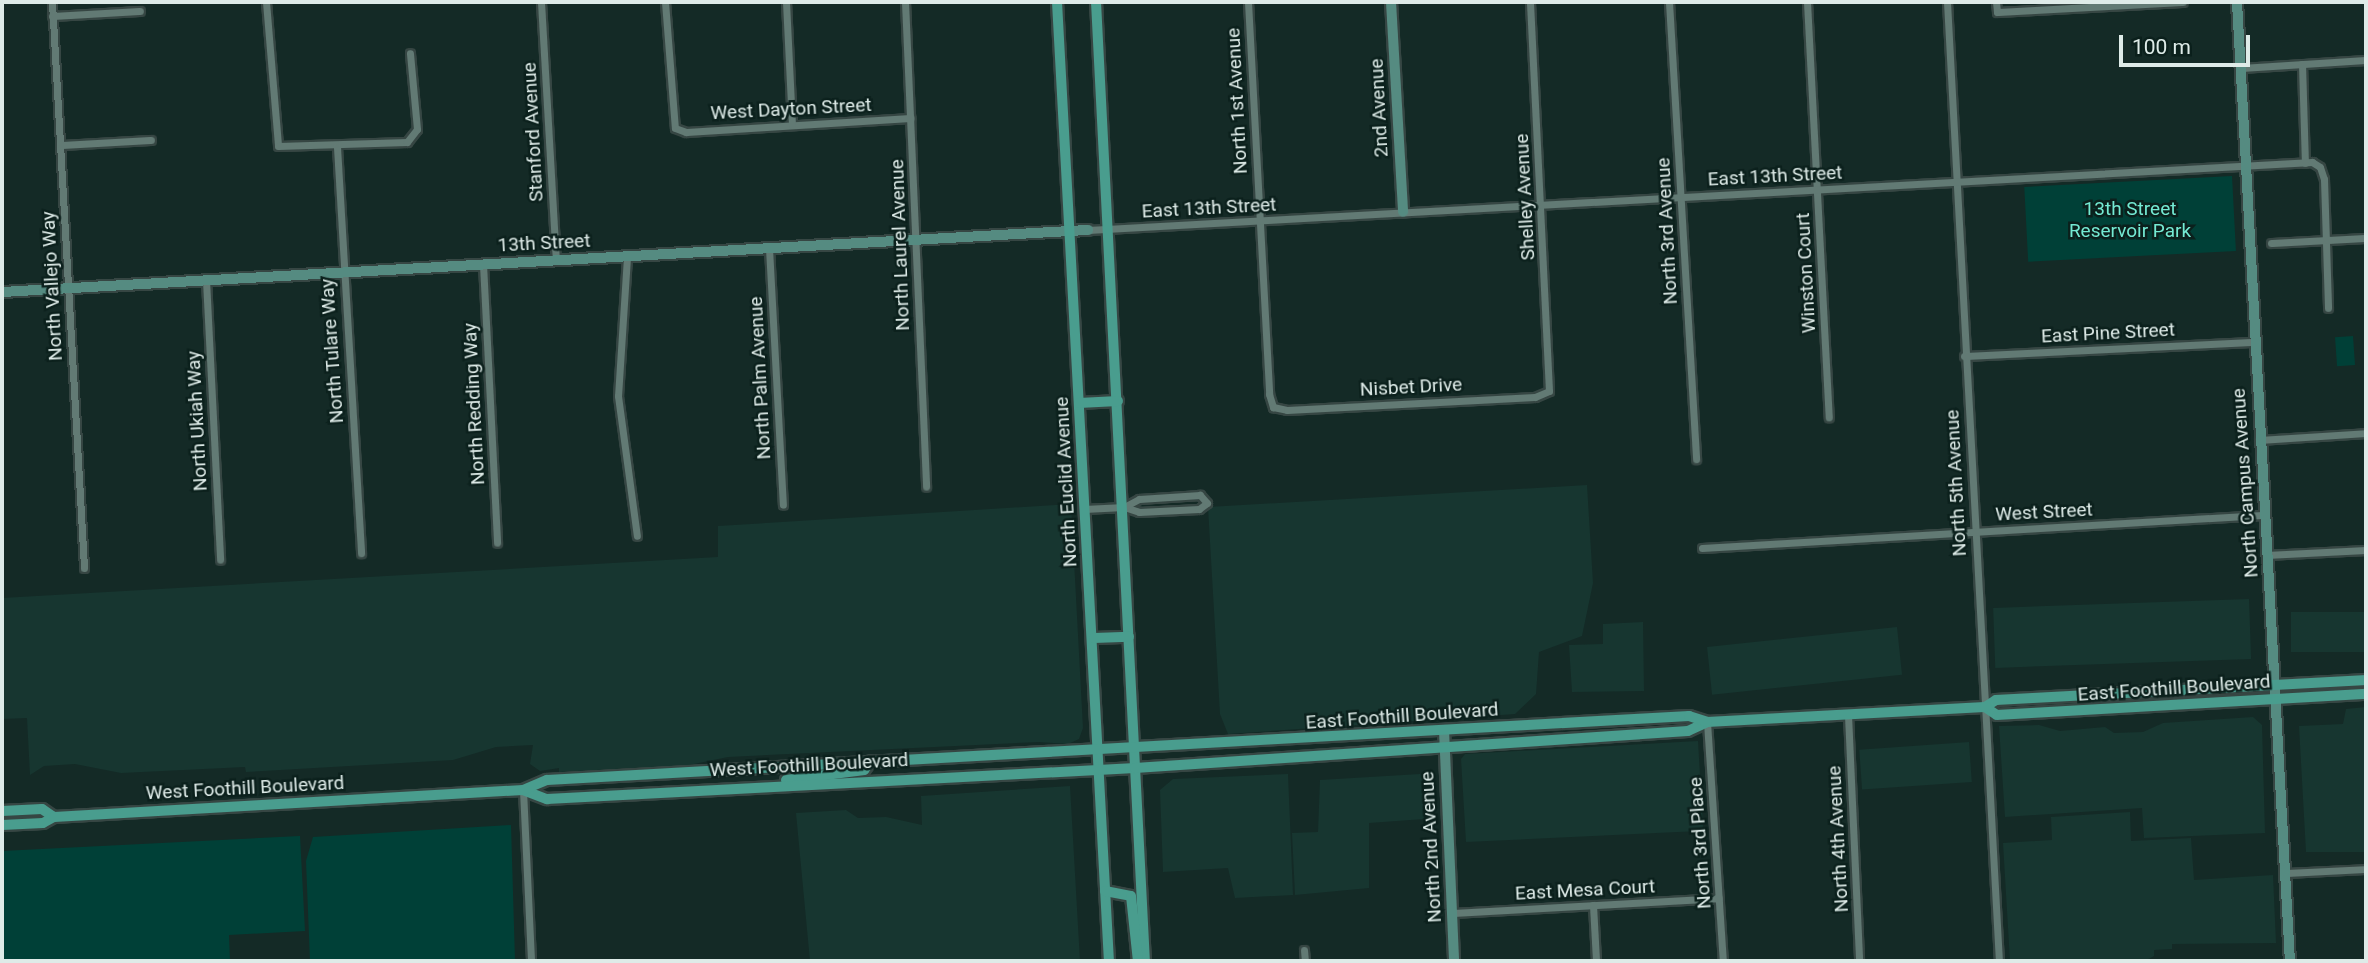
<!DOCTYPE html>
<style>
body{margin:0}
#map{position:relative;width:2368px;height:963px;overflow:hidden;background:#142a26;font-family:Roboto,sans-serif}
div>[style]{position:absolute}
.built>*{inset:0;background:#173630;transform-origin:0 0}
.green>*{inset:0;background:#004037;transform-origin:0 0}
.roads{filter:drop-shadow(2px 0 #364643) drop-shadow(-2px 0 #364643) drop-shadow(0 2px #364643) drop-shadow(0 -2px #364643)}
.street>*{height:7px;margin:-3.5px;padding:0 3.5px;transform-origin:3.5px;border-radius:3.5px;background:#627a74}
.secondary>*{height:10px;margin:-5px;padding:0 5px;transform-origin:5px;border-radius:5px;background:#558b81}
.primary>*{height:10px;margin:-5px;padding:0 5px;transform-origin:5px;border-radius:5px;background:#499d8e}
span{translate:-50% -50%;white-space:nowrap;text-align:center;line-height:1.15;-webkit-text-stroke:5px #0b201c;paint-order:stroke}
.street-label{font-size:19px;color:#deebe8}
.park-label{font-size:19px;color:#74ead3}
.frame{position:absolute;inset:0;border:4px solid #deebe8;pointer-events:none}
.scale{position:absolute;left:2119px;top:35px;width:131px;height:32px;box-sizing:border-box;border:4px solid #deebe8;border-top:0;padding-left:9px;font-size:21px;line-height:24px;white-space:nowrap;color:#deebe8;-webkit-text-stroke:5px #0b201c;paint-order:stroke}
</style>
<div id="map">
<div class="built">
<div style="clip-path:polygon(1587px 485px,1593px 583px,1582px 636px,1539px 652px,1536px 694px,1515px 714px,1228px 734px,1220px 714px,1208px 507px)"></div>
<div style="clip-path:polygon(1071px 504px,1083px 728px,1079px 739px,1068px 744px,1039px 742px,728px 757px,689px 765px,559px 772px,559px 768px,540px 771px,530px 764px,533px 745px,496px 747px,453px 760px,246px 772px,245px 767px,121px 773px,75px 764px,44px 766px,30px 775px,27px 718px,2px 719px,2px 598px,718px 557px,718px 526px)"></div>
<div style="left:2249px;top:599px;width:60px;height:256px;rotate:88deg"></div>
<div style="left:2366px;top:612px;width:40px;height:75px;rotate:90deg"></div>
<div style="clip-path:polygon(1643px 622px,1644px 691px,1572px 692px,1569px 645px,1603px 644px,1603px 624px)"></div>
<div style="left:1897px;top:627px;width:48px;height:191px;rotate:84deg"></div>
<div style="clip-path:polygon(2366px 707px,2366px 852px,2306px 852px,2299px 726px,2343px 724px,2346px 709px)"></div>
<div style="clip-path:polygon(2253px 717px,2262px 725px,2265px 833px,2144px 838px,2142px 808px,2005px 817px,1999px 726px,2039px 725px,2060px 731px,2105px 727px,2114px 733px,2143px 732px,2163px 723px)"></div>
<div style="clip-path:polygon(1698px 741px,1703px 827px,1699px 831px,1466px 842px,1461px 759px,1465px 754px)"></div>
<div style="left:1969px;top:742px;width:40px;height:110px;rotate:86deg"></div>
<div style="clip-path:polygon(1288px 774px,1293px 895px,1235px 898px,1228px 868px,1163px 872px,1160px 790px,1173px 779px)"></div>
<div style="clip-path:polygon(1420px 774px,1424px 777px,1424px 819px,1369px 823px,1369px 888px,1295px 895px,1292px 833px,1318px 832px,1320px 780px)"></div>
<div style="clip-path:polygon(1070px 786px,1080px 961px,810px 961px,796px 813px,846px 810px,858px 818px,886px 817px,922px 825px,921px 796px)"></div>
<div style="clip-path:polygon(2130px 812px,2131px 841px,2191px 838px,2194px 880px,2273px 875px,2276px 943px,2172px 944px,2172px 949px,2154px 950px,2154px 956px,2145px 961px,2010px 961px,2003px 843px,2052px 840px,2051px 817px)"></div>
</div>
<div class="green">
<div style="left:2232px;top:176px;width:75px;height:208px;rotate:87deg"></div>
<div style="left:2353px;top:336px;width:29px;height:18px;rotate:86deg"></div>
<div style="clip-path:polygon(511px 825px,515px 961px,310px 961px,306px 861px,313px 837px)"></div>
<div style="clip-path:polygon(300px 836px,305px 931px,229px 935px,230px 961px,2px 961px,2px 851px)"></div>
</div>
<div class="roads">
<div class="street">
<div style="left:52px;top:2px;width:567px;rotate:86.76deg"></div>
<div style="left:266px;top:2px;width:144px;rotate:85.2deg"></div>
<div style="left:278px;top:146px;width:129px;rotate:-1.8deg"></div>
<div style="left:407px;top:142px;width:16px;rotate:-52deg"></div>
<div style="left:417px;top:129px;width:76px;rotate:-95.3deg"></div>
<div style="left:541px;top:2px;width:258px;rotate:86.7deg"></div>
<div style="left:665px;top:2px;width:126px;rotate:85.5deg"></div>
<div style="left:675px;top:128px;width:12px;rotate:20deg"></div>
<div style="left:686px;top:132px;width:225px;rotate:-3.6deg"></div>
<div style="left:786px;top:2px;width:123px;rotate:87.2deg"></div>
<div style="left:905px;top:2px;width:485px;rotate:87.5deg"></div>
<div style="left:1248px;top:2px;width:393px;rotate:86.9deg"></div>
<div style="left:1269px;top:394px;width:14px;rotate:73deg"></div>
<div style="left:1273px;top:407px;width:14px;rotate:12deg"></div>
<div style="left:1287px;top:410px;width:248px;rotate:-3deg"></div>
<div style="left:1535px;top:397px;width:15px;rotate:-23deg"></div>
<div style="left:1549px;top:391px;width:389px;rotate:-92.8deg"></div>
<div style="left:1669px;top:2px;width:458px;rotate:86.6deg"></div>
<div style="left:1807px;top:2px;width:416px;rotate:87deg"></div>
<div style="left:1947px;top:2px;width:960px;rotate:86.9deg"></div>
<div style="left:1996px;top:2px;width:10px;rotate:84deg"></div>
<div style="left:1997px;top:12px;width:186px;rotate:-3.1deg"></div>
<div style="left:52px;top:16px;width:88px;rotate:-3.3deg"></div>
<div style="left:2302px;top:64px;width:99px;rotate:88.3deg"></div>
<div style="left:2241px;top:68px;width:125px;rotate:-3.7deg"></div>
<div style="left:61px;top:145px;width:90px;rotate:-3.2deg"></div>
<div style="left:337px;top:147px;width:407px;rotate:86.6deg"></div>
<div style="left:1088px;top:230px;width:1226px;rotate:-3.18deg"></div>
<div style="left:2312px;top:162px;width:9px;rotate:32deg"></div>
<div style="left:2320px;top:167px;width:13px;rotate:72deg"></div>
<div style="left:2324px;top:179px;width:129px;rotate:88.2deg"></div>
<div style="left:2271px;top:243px;width:95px;rotate:-3deg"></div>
<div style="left:769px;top:248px;width:257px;rotate:86.9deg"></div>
<div style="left:627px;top:257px;width:139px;rotate:93.7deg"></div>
<div style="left:618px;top:396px;width:141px;rotate:82.3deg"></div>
<div style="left:483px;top:264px;width:279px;rotate:87.1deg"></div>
<div style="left:206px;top:280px;width:280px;rotate:87.1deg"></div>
<div style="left:1964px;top:356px;width:289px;rotate:-2.8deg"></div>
<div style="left:2259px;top:440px;width:107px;rotate:-3.7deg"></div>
<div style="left:1084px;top:509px;width:40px;rotate:-2.9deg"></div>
<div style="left:1124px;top:507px;width:16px;rotate:18deg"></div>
<div style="left:1139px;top:512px;width:60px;rotate:-2.9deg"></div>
<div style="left:1199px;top:509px;width:10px;rotate:-37deg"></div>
<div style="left:1207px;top:503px;width:11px;rotate:-131deg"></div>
<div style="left:1200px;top:495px;width:61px;rotate:176.2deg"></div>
<div style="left:1139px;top:499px;width:17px;rotate:152deg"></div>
<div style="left:1702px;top:548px;width:561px;rotate:-3.37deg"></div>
<div style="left:2266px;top:555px;width:100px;rotate:-2.9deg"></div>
<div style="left:1848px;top:715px;width:246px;rotate:87.4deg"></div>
<div style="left:1707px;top:722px;width:240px;rotate:86.2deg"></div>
<div style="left:523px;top:790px;width:171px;rotate:87.3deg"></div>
<div style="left:2285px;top:873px;width:81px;rotate:-2.8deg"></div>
<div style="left:1593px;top:905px;width:56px;rotate:86.9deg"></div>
<div style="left:1452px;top:913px;width:267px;rotate:-3.2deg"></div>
<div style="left:1304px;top:950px;width:11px;rotate:85deg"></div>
</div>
<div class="secondary">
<div style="left:1391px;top:2px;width:210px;rotate:86.7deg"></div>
<div style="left:2237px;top:2px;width:960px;rotate:86.84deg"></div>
<div style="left:2px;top:292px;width:1088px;rotate:-3.27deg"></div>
<div style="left:1444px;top:730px;width:231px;rotate:87.5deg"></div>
</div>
<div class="primary">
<div style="left:1057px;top:2px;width:960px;rotate:86.9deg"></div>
<div style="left:1096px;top:2px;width:960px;rotate:87.08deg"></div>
<div style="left:1079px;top:403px;width:39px;rotate:-3deg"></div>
<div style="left:1094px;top:638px;width:35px;rotate:-2deg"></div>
<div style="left:1985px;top:707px;width:14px;rotate:34deg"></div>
<div style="left:1997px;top:715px;width:370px;rotate:-3.3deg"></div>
<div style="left:786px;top:780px;width:79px;rotate:-7.3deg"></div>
<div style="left:864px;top:770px;width:11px;rotate:-52deg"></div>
<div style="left:523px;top:790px;width:26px;rotate:21deg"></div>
<div style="left:547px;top:799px;width:589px;rotate:-3.02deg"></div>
<div style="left:1135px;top:768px;width:554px;rotate:-3.83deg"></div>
<div style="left:1688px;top:731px;width:21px;rotate:-25deg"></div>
<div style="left:1707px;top:722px;width:278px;rotate:-3.1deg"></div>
<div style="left:1985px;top:707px;width:13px;rotate:-32deg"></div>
<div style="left:1996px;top:700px;width:371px;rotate:-3.1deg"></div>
<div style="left:2px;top:811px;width:40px;rotate:-2.9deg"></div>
<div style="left:42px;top:809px;width:14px;rotate:34deg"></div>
<div style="left:2px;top:825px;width:41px;rotate:-2.8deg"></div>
<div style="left:43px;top:823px;width:13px;rotate:-29deg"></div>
<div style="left:54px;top:817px;width:470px;rotate:-3.3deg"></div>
<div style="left:523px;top:790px;width:26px;rotate:-23deg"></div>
<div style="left:547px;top:780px;width:1144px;rotate:-3.21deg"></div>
<div style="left:1689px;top:716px;width:19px;rotate:18deg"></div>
<div style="left:1105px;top:891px;width:26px;rotate:11deg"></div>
<div style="left:1131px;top:896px;width:65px;rotate:83.9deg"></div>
</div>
</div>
<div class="street-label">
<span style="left:1237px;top:101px;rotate:-93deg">North 1st Avenue</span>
<span style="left:1379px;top:108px;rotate:-93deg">2nd Avenue</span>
<span style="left:791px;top:109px;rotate:-3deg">West Dayton Street</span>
<span style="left:533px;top:132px;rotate:-93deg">Stanford Avenue</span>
<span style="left:1775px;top:176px;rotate:-3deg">East 13th Street</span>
<span style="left:1525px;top:197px;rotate:-93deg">Shelley Avenue</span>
<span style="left:1209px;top:208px;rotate:-3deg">East 13th Street</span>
<span style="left:1667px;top:231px;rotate:-93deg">North 3rd Avenue</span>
<span style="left:544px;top:243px;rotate:-3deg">13th Street</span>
<span style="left:900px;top:245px;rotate:-92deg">North Laurel Avenue</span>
<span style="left:1806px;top:273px;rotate:-93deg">Winston Court</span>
<span style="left:52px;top:286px;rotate:-93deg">North Vallejo Way</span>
<span style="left:2108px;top:333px;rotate:-3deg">East Pine Street</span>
<span style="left:332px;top:351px;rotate:-94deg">North Tulare Way</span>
<span style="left:760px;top:378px;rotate:-93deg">North Palm Avenue</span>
<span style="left:1411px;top:387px;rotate:-3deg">Nisbet Drive</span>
<span style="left:474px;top:404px;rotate:-93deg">North Redding Way</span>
<span style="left:197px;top:421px;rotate:-93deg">North Ukiah Way</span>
<span style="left:1066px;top:482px;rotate:-93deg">North Euclid Avenue</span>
<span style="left:1956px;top:483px;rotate:-93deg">North 5th Avenue</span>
<span style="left:2245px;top:483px;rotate:-94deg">North Campus Avenue</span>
<span style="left:2044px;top:512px;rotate:-3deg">West Street</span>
<span style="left:2174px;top:688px;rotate:-4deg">East Foothill Boulevard</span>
<span style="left:1402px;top:716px;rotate:-4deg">East Foothill Boulevard</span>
<span style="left:809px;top:765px;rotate:-3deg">West Foothill Boulevard</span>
<span style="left:245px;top:788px;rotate:-3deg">West Foothill Boulevard</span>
<span style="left:1838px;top:839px;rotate:-93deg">North 4th Avenue</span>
<span style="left:1700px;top:843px;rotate:-94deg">North 3rd Place</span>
<span style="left:1431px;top:847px;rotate:-93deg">North 2nd Avenue</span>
<span style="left:1585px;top:890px;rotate:-3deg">East Mesa Court</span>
</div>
<div class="park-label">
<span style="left:2130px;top:220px">13th Street<br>Reservoir Park</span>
</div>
<div class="frame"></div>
<div class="scale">100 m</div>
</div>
